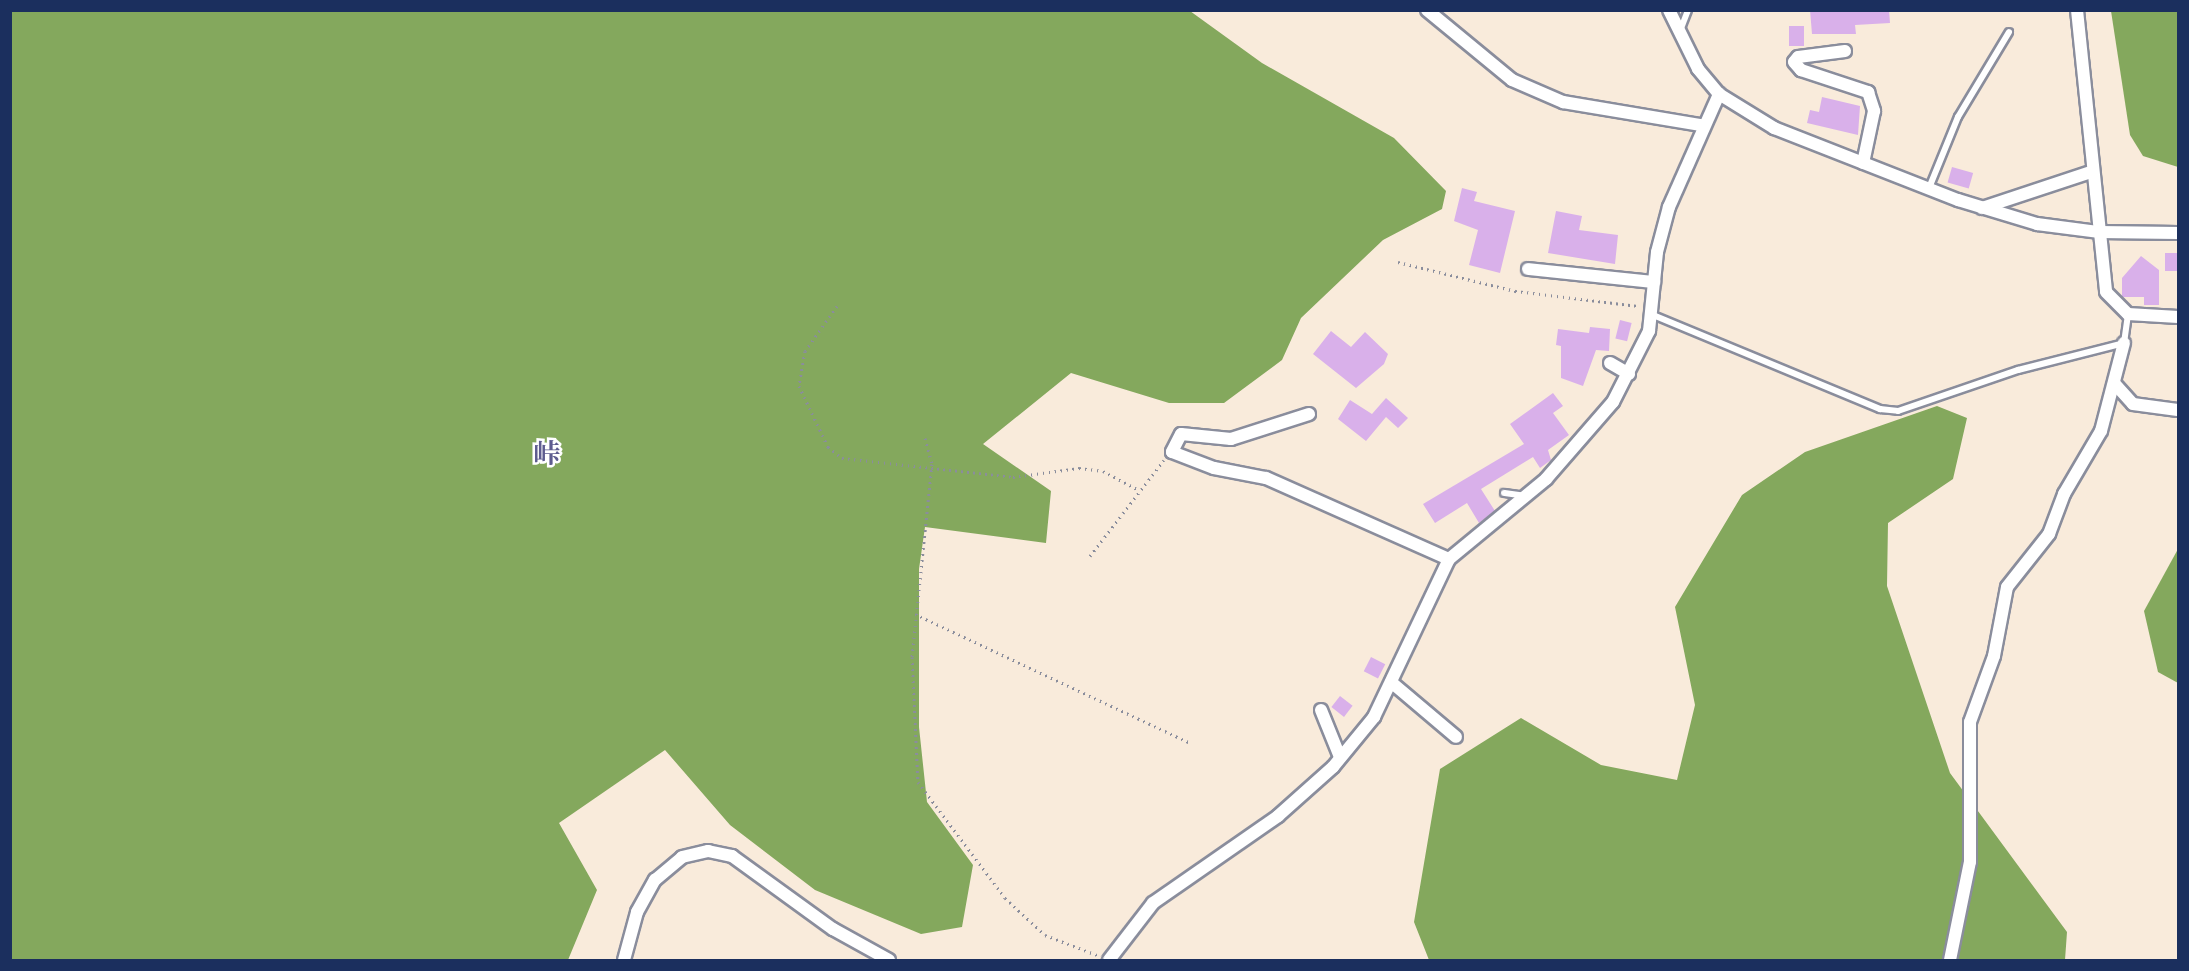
<!DOCTYPE html>
<meta charset="utf-8">
<style>
body{margin:0}
#map{position:relative;width:2189px;height:971px;overflow:hidden;background:#f9ebdb;font-family:"Libre Bodoni","Noto Serif JP",serif}
div>[style]{position:absolute}
.forest>*{inset:0;background:#84a85d}
.building>*{inset:0;background:#d9b0ea;transform-origin:0 0}
.path>*{height:3px;margin-top:-1.5px;transform-origin:0;background:repeating-linear-gradient(90deg,#8a8d9c 0 1.5px,transparent 0 6px)}
.roads{filter:drop-shadow(2px 0 #8a8d9c) drop-shadow(-2px 0 #8a8d9c) drop-shadow(0 2px #8a8d9c) drop-shadow(0 -2px #8a8d9c)}
.service>*{height:6px;margin:-3px;padding:0 3px;transform-origin:3px;border-radius:3px;background:#fff}
.minor>*{height:12px;margin:-6px;padding:0 6px;transform-origin:6px;border-radius:6px;background:#fff}
span{translate:-50% -50%;white-space:nowrap;text-align:center;line-height:1.15;-webkit-text-stroke:5px #fff;paint-order:stroke}
.quarter-label{font-size:27px;color:#5e5c8f;font-weight:700}
.frame{position:absolute;inset:0;border:12px solid #1b2f5e;pointer-events:none}
</style>
<div id="map">
<div class="forest">
<div style="clip-path:polygon(10px 11px,1190px 11px,1262px 63px,1394px 138px,1446px 191px,1442px 209px,1383px 240px,1301px 318px,1282px 360px,1224px 403px,1169px 403px,1071px 373px,983px 444px,1051px 491px,1046px 543px,925px 527px,919px 569px,919px 727px,927px 802px,973px 865px,962px 927px,921px 934px,815px 890px,730px 825px,665px 750px,559px 823px,597px 890px,568px 960px,11px 960px)"></div>
<div style="clip-path:polygon(2111px 11px,2178px 11px,2178px 167px,2143px 156px,2130px 135px)"></div>
<div style="clip-path:polygon(1937px 406px,1967px 418px,1953px 479px,1888px 523px,1887px 586px,1950px 773px,2067px 932px,2065px 960px,1429px 960px,1414px 922px,1440px 769px,1521px 718px,1601px 765px,1677px 780px,1695px 705px,1675px 607px,1742px 495px,1805px 452px)"></div>
<div style="clip-path:polygon(2178px 549px,2178px 683px,2158px 672px,2144px 611px)"></div>
</div>
<div class="building">
<div style="clip-path:polygon(1810px 10px,1889px 10px,1890px 23px,1855px 25px,1856px 34px,1812px 34px)"></div>
<div style="left:1789px;top:26px;width:15px;height:20px"></div>
<div style="clip-path:polygon(1822px 97px,1860px 106px,1858px 135px,1807px 123px,1810px 110px,1819px 112px)"></div>
<div style="left:1952px;top:167px;width:22px;height:16px;rotate:16deg"></div>
<div style="clip-path:polygon(1462px 188px,1477px 192px,1474px 201px,1515px 211px,1500px 273px,1469px 265px,1478px 230px,1454px 221px)"></div>
<div style="clip-path:polygon(1556px 211px,1582px 216px,1579px 230px,1618px 235px,1615px 264px,1548px 253px)"></div>
<div style="left:2165px;top:253px;width:13px;height:18px"></div>
<div style="clip-path:polygon(2141px 256px,2159px 270px,2159px 305px,2144px 305px,2144px 297px,2122px 297px,2122px 278px)"></div>
<div style="left:1620px;top:320px;width:12px;height:19px;rotate:14deg"></div>
<div style="clip-path:polygon(1590px 327px,1610px 329px,1609px 351px,1596px 350px,1583px 386px,1561px 378px,1561px 346px,1556px 345px,1558px 329px,1589px 333px)"></div>
<div style="clip-path:polygon(1331px 331px,1351px 347px,1365px 332px,1388px 354px,1384px 364px,1356px 388px,1313px 354px)"></div>
<div style="clip-path:polygon(1553px 393px,1563px 406px,1553px 413px,1569px 435px,1548px 450px,1551px 460px,1540px 468px,1533px 457px,1481px 489px,1495px 511px,1479px 523px,1467px 503px,1435px 523px,1423px 504px,1524px 444px,1510px 424px)"></div>
<div style="clip-path:polygon(1386px 398px,1408px 418px,1398px 428px,1386px 417px,1366px 441px,1338px 419px,1350px 400px,1372px 414px)"></div>
<div style="left:1371px;top:657px;width:16px;height:16px;rotate:27deg"></div>
<div style="left:1340px;top:696px;width:16px;height:14px;rotate:38deg"></div>
</div>
<div class="path">
<div style="left:1398px;top:262px;width:121px;rotate:13.9deg"></div>
<div style="left:1515px;top:291px;width:124px;rotate:7deg"></div>
<div style="left:837px;top:306px;width:55px;rotate:125.4deg"></div>
<div style="left:805px;top:351px;width:36px;rotate:100deg"></div>
<div style="left:799px;top:386px;width:68px;rotate:64.6deg"></div>
<div style="left:828px;top:447px;width:18px;rotate:38deg"></div>
<div style="left:842px;top:458px;width:172px;rotate:6.3deg"></div>
<div style="left:1013px;top:477px;width:67px;rotate:-7.8deg"></div>
<div style="left:1079px;top:468px;width:24px;rotate:7deg"></div>
<div style="left:1103px;top:471px;width:38px;rotate:28deg"></div>
<div style="left:925px;top:438px;width:27px;rotate:75deg"></div>
<div style="left:932px;top:464px;width:194px;rotate:95.9deg"></div>
<div style="left:912px;top:657px;width:125px;rotate:87.3deg"></div>
<div style="left:918px;top:782px;width:145px;rotate:53.1deg"></div>
<div style="left:1005px;top:898px;width:54px;rotate:42.8deg"></div>
<div style="left:1045px;top:935px;width:56px;rotate:21deg"></div>
<div style="left:1090px;top:556px;width:121px;rotate:-52.4deg"></div>
<div style="left:915px;top:614px;width:305px;rotate:25.1deg"></div>
</div>
<div class="roads">
<div class="service">
<div style="left:1680px;top:31px;width:22px;rotate:-69deg"></div>
<div style="left:1929px;top:188px;width:77px;rotate:-67.8deg"></div>
<div style="left:1958px;top:117px;width:99px;rotate:-59deg"></div>
<div style="left:1653px;top:315px;width:246px;rotate:22.5deg"></div>
<div style="left:1880px;top:409px;width:18px;rotate:6deg"></div>
<div style="left:1898px;top:411px;width:127px;rotate:-18.9deg"></div>
<div style="left:2018px;top:370px;width:109px;rotate:-14.3deg"></div>
<div style="left:2124px;top:343px;width:29px;rotate:-82deg"></div>
<div style="left:1504px;top:493px;width:21px;rotate:8deg"></div>
</div>
<div class="minor">
<div style="left:1427px;top:10px;width:110px;rotate:39.5deg"></div>
<div style="left:1512px;top:80px;width:56px;rotate:23.3deg"></div>
<div style="left:1563px;top:102px;width:140px;rotate:9.5deg"></div>
<div style="left:1669px;top:10px;width:66px;rotate:63.8deg"></div>
<div style="left:1698px;top:69px;width:33px;rotate:50deg"></div>
<div style="left:1719px;top:94px;width:65px;rotate:31.7deg"></div>
<div style="left:1774px;top:128px;width:198px;rotate:21.4deg"></div>
<div style="left:1958px;top:200px;width:83px;rotate:16.9deg"></div>
<div style="left:2037px;top:224px;width:63px;rotate:7.4deg"></div>
<div style="left:2099px;top:232px;width:79px;rotate:0.7deg"></div>
<div style="left:2077px;top:10px;width:283px;rotate:84.1deg"></div>
<div style="left:2106px;top:292px;width:31px;rotate:45deg"></div>
<div style="left:2128px;top:314px;width:50px;rotate:3.4deg"></div>
<div style="left:1845px;top:51px;width:47px;rotate:172.7deg"></div>
<div style="left:1798px;top:57px;width:6px;rotate:129deg"></div>
<div style="left:1794px;top:62px;width:11px;rotate:49deg"></div>
<div style="left:1801px;top:70px;width:71px;rotate:18.2deg"></div>
<div style="left:1868px;top:92px;width:20px;rotate:72deg"></div>
<div style="left:1874px;top:111px;width:53px;rotate:101.9deg"></div>
<div style="left:1982px;top:208px;width:115px;rotate:-18.3deg"></div>
<div style="left:1528px;top:269px;width:127px;rotate:5.9deg"></div>
<div style="left:1610px;top:363px;width:22px;rotate:30deg"></div>
<div style="left:2114px;top:383px;width:28px;rotate:48deg"></div>
<div style="left:2133px;top:404px;width:45px;rotate:7.6deg"></div>
<div style="left:1309px;top:414px;width:82px;rotate:162.2deg"></div>
<div style="left:1231px;top:439px;width:50px;rotate:-174.3deg"></div>
<div style="left:1181px;top:434px;width:20px;rotate:117deg"></div>
<div style="left:1172px;top:452px;width:45px;rotate:20.9deg"></div>
<div style="left:1214px;top:468px;width:53px;rotate:10.9deg"></div>
<div style="left:1266px;top:478px;width:200px;rotate:23.9deg"></div>
<div style="left:1391px;top:682px;width:85px;rotate:40.2deg"></div>
<div style="left:1321px;top:710px;width:51px;rotate:68deg"></div>
<div style="left:624px;top:960px;width:50px;rotate:-74.8deg"></div>
<div style="left:637px;top:912px;width:37px;rotate:-61deg"></div>
<div style="left:655px;top:880px;width:35px;rotate:-40deg"></div>
<div style="left:682px;top:857px;width:27px;rotate:-13deg"></div>
<div style="left:708px;top:851px;width:25px;rotate:12deg"></div>
<div style="left:732px;top:856px;width:125px;rotate:35.9deg"></div>
<div style="left:833px;top:929px;width:64px;rotate:29deg"></div>
<div style="left:1109px;top:960px;width:72px;rotate:-52.3deg"></div>
<div style="left:1153px;top:903px;width:152px;rotate:-34.8deg"></div>
<div style="left:1278px;top:816px;width:74px;rotate:-41.7deg"></div>
<div style="left:1333px;top:767px;width:65px;rotate:-50.6deg"></div>
<div style="left:1374px;top:717px;width:175px;rotate:-64.6deg"></div>
<div style="left:1449px;top:559px;width:126px;rotate:-39.5deg"></div>
<div style="left:1546px;top:479px;width:102px;rotate:-49deg"></div>
<div style="left:1613px;top:402px;width:80px;rotate:-63.1deg"></div>
<div style="left:1649px;top:331px;width:79px;rotate:-84.2deg"></div>
<div style="left:1657px;top:252px;width:47px;rotate:-75.1deg"></div>
<div style="left:1669px;top:207px;width:124px;rotate:-66.1deg"></div>
<div style="left:1950px;top:960px;width:100px;rotate:-78.5deg"></div>
<div style="left:1970px;top:862px;width:140px;rotate:-90deg"></div>
<div style="left:1970px;top:722px;width:70px;rotate:-70deg"></div>
<div style="left:1994px;top:656px;width:70px;rotate:-79.3deg"></div>
<div style="left:2007px;top:587px;width:68px;rotate:-51.6deg"></div>
<div style="left:2049px;top:534px;width:43px;rotate:-69.4deg"></div>
<div style="left:2064px;top:494px;width:73px;rotate:-59.6deg"></div>
<div style="left:2101px;top:431px;width:91px;rotate:-75.4deg"></div>
</div>
</div>
<div class="quarter-label">
<span style="left:547px;top:456px">峠</span>
</div>
<div class="frame"></div>
</div>
